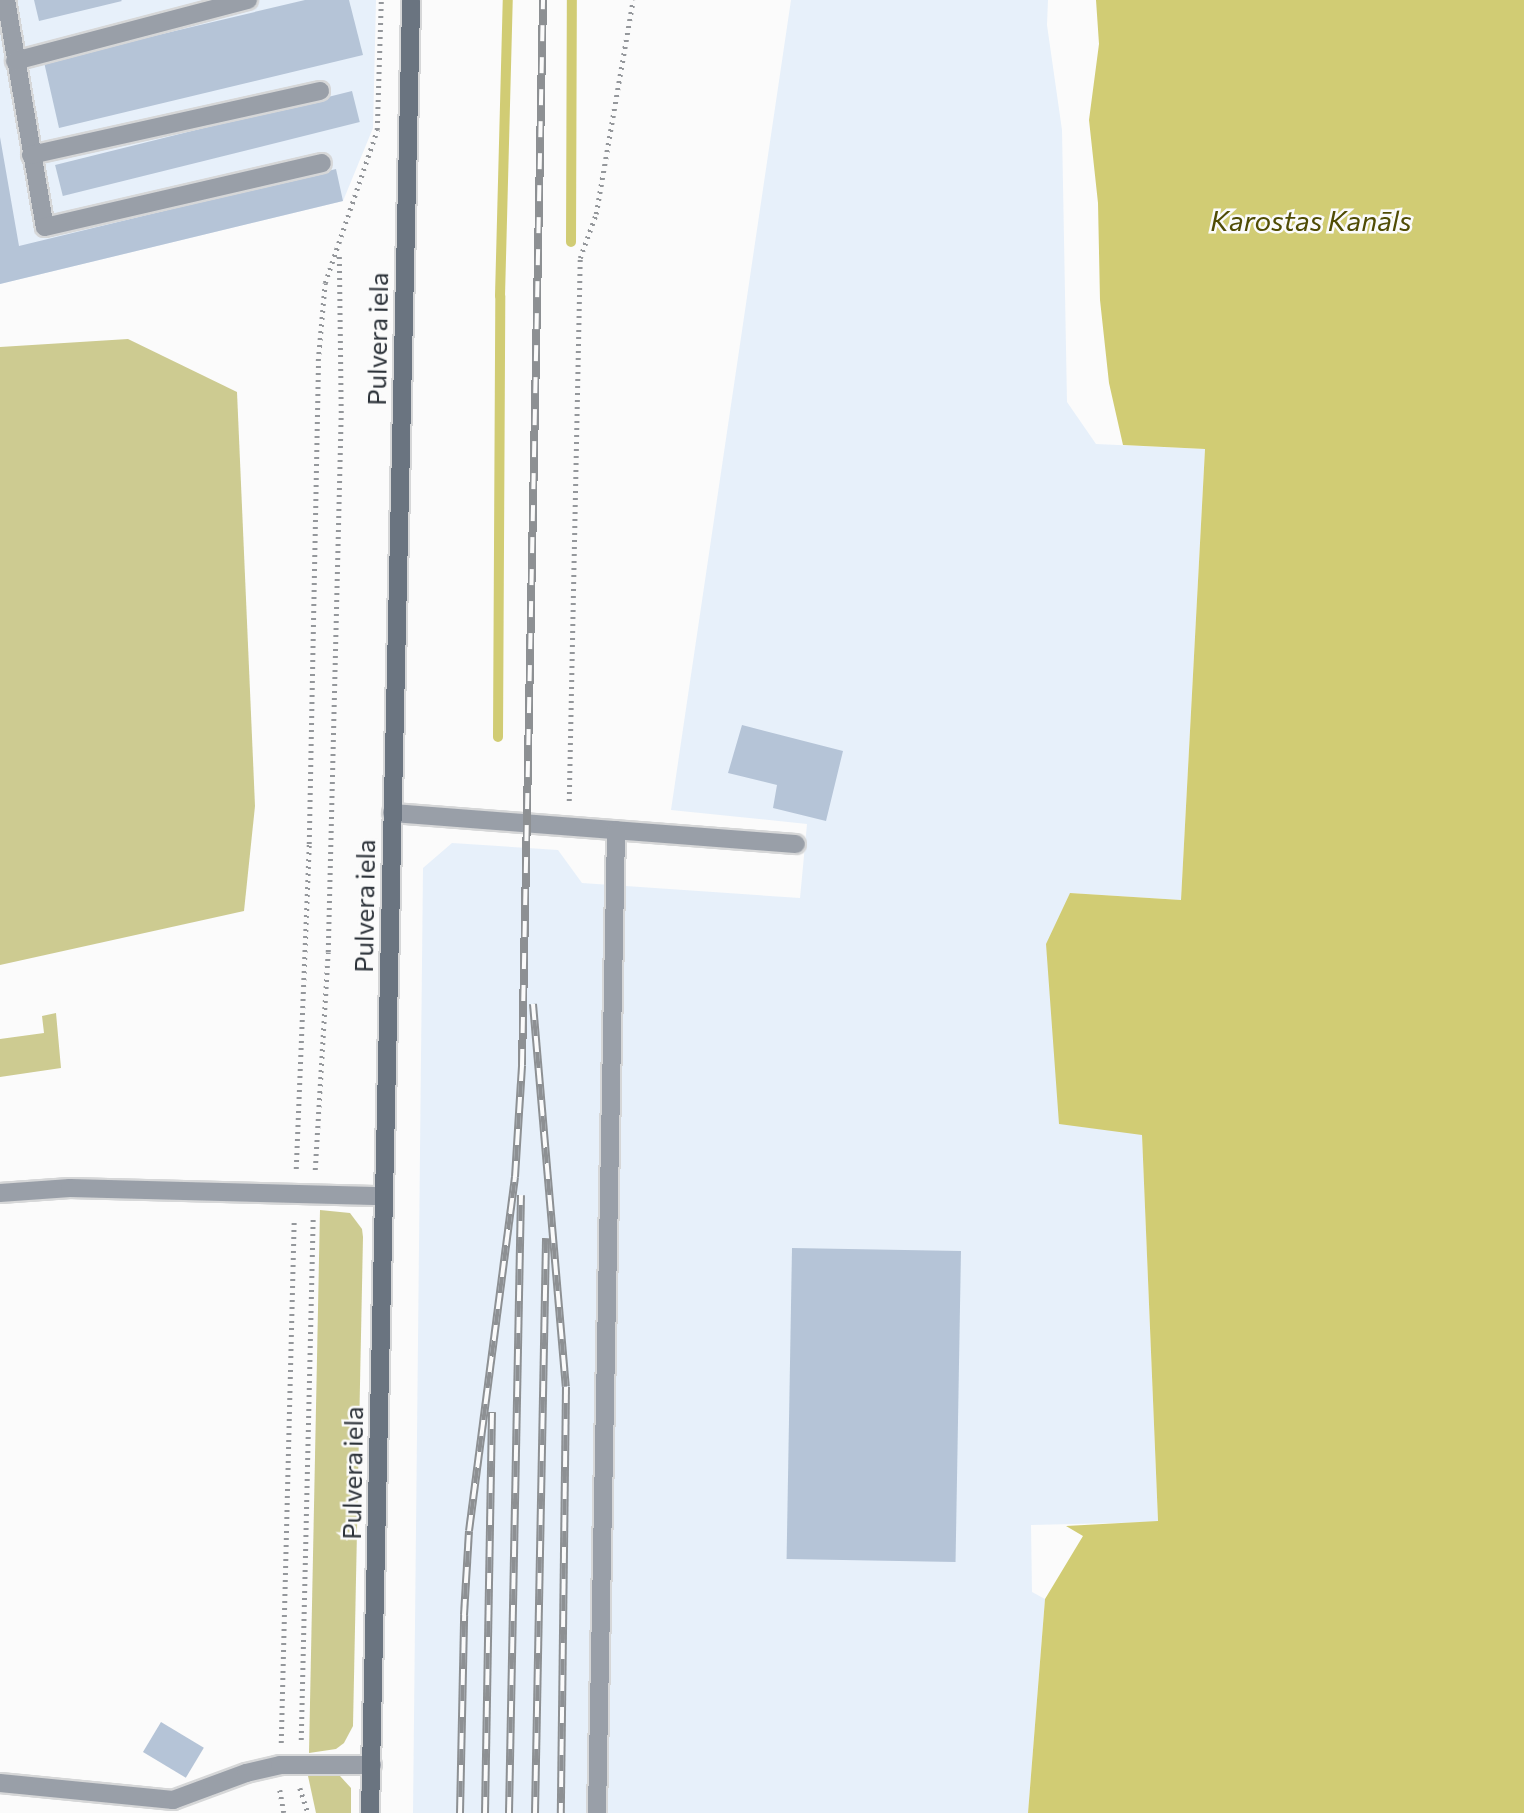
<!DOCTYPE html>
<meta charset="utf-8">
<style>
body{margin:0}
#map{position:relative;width:1524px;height:1813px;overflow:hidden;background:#fbfbfb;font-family:Commissioner,sans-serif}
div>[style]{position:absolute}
.built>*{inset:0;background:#e7f0fa}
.green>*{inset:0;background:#cdcb91}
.water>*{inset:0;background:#d1cc74}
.stream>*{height:10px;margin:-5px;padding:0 5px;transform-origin:5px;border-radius:5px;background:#d1cc74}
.building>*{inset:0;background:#b5c4d7;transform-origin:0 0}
.path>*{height:4.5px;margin-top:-2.25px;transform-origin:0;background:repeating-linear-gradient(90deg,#94979b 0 2px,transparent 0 7px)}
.roads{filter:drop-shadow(2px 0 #d6d7d8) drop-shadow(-2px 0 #d6d7d8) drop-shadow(0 2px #d6d7d8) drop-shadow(0 -2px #d6d7d8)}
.service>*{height:18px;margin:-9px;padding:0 9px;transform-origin:9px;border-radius:9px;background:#999fa8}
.secondary>*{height:18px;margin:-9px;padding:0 9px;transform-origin:9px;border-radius:9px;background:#6a7480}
.rail>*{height:8px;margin-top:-4px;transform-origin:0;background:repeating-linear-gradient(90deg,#fbfbfb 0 16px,#8d9093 0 32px);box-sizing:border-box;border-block:2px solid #8d9093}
span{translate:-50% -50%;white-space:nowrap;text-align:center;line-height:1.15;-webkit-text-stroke:5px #fbfbfb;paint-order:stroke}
.street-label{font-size:26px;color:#2b3138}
.water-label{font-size:28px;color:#504c04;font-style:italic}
</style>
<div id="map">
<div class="built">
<div style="clip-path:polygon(0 0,376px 0,373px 128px,343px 201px,0 284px)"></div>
<div style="clip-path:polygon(791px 0,1048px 0,1047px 25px,1062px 130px,1067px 402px,1096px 444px,1205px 449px,1181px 900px,1070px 893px,1142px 1134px,1158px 1522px,1031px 1525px,1032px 1592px,1045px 1599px,1028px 1813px,413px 1813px,423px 868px,452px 843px,558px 850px,582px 883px,800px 898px,807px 824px,671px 810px)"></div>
</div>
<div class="green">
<div style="clip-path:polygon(128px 339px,237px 392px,255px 806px,244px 911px,0 965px,0 347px)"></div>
<div style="clip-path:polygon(56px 1013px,61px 1068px,0 1077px,0 1039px,44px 1033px,42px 1016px)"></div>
<div style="clip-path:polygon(320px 1210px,350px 1213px,362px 1229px,363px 1237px,353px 1726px,344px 1743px,336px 1749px,309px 1753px)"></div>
<div style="clip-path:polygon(314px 1774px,340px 1776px,351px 1788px,351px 1813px,316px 1813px,308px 1776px)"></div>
</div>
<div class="water">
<div style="clip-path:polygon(1096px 0,1524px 0,1524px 1813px,1028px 1813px,1045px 1599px,1083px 1536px,1066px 1526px,1158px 1521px,1142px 1135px,1059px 1124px,1046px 944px,1070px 893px,1181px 900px,1205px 449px,1123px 445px,1109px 383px,1100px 300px,1098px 203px,1089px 120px,1099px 44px)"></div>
</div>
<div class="stream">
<div style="left:571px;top:242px;width:242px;rotate:-89.8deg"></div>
<div style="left:498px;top:737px;width:441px;rotate:-89.7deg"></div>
<div style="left:500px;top:296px;width:296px;rotate:-88.5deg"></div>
</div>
<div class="building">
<div style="clip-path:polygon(34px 0,121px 0,122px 1px,39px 21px)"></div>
<div style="clip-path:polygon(305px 0,349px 0,363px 55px,59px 128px,44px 62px)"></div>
<div style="left:352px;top:91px;width:32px;height:306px;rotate:76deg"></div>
<div style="clip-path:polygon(0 137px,19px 246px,336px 169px,343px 201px,0 284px)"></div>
<div style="clip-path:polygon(742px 725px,843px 751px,826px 821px,773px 808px,777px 785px,728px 773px)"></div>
<div style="left:792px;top:1248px;width:169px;height:311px;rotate:1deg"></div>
<div style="left:161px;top:1722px;width:50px;height:35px;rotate:31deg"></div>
</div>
<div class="path">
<div style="left:569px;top:801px;width:543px;rotate:-88.84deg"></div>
<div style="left:580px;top:258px;width:47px;rotate:-70deg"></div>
<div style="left:596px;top:214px;width:217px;rotate:-80.2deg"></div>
<div style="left:296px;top:1169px;width:325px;rotate:-87.7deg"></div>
<div style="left:309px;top:844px;width:483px;rotate:-88.9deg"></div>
<div style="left:318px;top:361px;width:78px;rotate:-84.9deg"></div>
<div style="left:325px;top:283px;width:162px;rotate:-71.2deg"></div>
<div style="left:377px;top:130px;width:130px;rotate:-88.2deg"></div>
<div style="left:315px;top:1170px;width:218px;rotate:-86.6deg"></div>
<div style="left:328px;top:952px;width:539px;rotate:-88.62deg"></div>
<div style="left:341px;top:413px;width:161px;rotate:-90.7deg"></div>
<div style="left:301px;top:1740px;width:523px;rotate:-88.69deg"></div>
<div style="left:281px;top:1743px;width:524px;rotate:-88.58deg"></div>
<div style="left:300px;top:1788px;width:26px;rotate:72deg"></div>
<div style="left:280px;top:1790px;width:23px;rotate:80deg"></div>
</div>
<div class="roads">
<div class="service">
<div style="left:6px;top:0;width:230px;rotate:80.3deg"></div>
<div style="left:45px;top:227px;width:284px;rotate:-13deg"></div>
<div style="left:15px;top:61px;width:241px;rotate:-14.7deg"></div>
<div style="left:31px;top:155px;width:296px;rotate:-12.5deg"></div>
<div style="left:392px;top:813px;width:405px;rotate:4.4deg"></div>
<div style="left:0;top:1193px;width:70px;rotate:-4.1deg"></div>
<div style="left:70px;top:1188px;width:314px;rotate:1.5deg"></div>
<div style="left:0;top:1783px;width:174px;rotate:5.6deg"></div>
<div style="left:173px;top:1800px;width:78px;rotate:-20.3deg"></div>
<div style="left:246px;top:1773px;width:35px;rotate:-13deg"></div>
<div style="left:280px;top:1765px;width:92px"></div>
<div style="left:597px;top:1813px;width:983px;rotate:-88.89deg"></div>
</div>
<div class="secondary">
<div style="left:370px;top:1813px;width:1813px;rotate:-88.7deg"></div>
</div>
</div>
<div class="rail">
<div style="left:533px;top:1004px;width:384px;rotate:85.1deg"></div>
<div style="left:566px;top:1387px;width:426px;rotate:90.7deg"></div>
<div style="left:460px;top:1813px;width:198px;rotate:-88.8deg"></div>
<div style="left:464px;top:1615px;width:84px;rotate:-86.6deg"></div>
<div style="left:469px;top:1531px;width:357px;rotate:-82.6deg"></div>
<div style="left:515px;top:1177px;width:112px;rotate:-86.4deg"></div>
<div style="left:522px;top:1065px;width:1065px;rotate:-88.87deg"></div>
<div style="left:485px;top:1813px;width:401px;rotate:-89deg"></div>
<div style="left:509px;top:1813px;width:618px;rotate:-88.89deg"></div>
<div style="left:535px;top:1813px;width:575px;rotate:-88.9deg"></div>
</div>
<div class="street-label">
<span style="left:377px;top:339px;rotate:-89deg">Pulvera iela</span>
<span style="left:364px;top:906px;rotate:-89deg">Pulvera iela</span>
<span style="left:352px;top:1473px;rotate:-89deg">Pulvera iela</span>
</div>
<div class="water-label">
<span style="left:1311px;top:220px">Karostas Kanāls</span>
</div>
</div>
